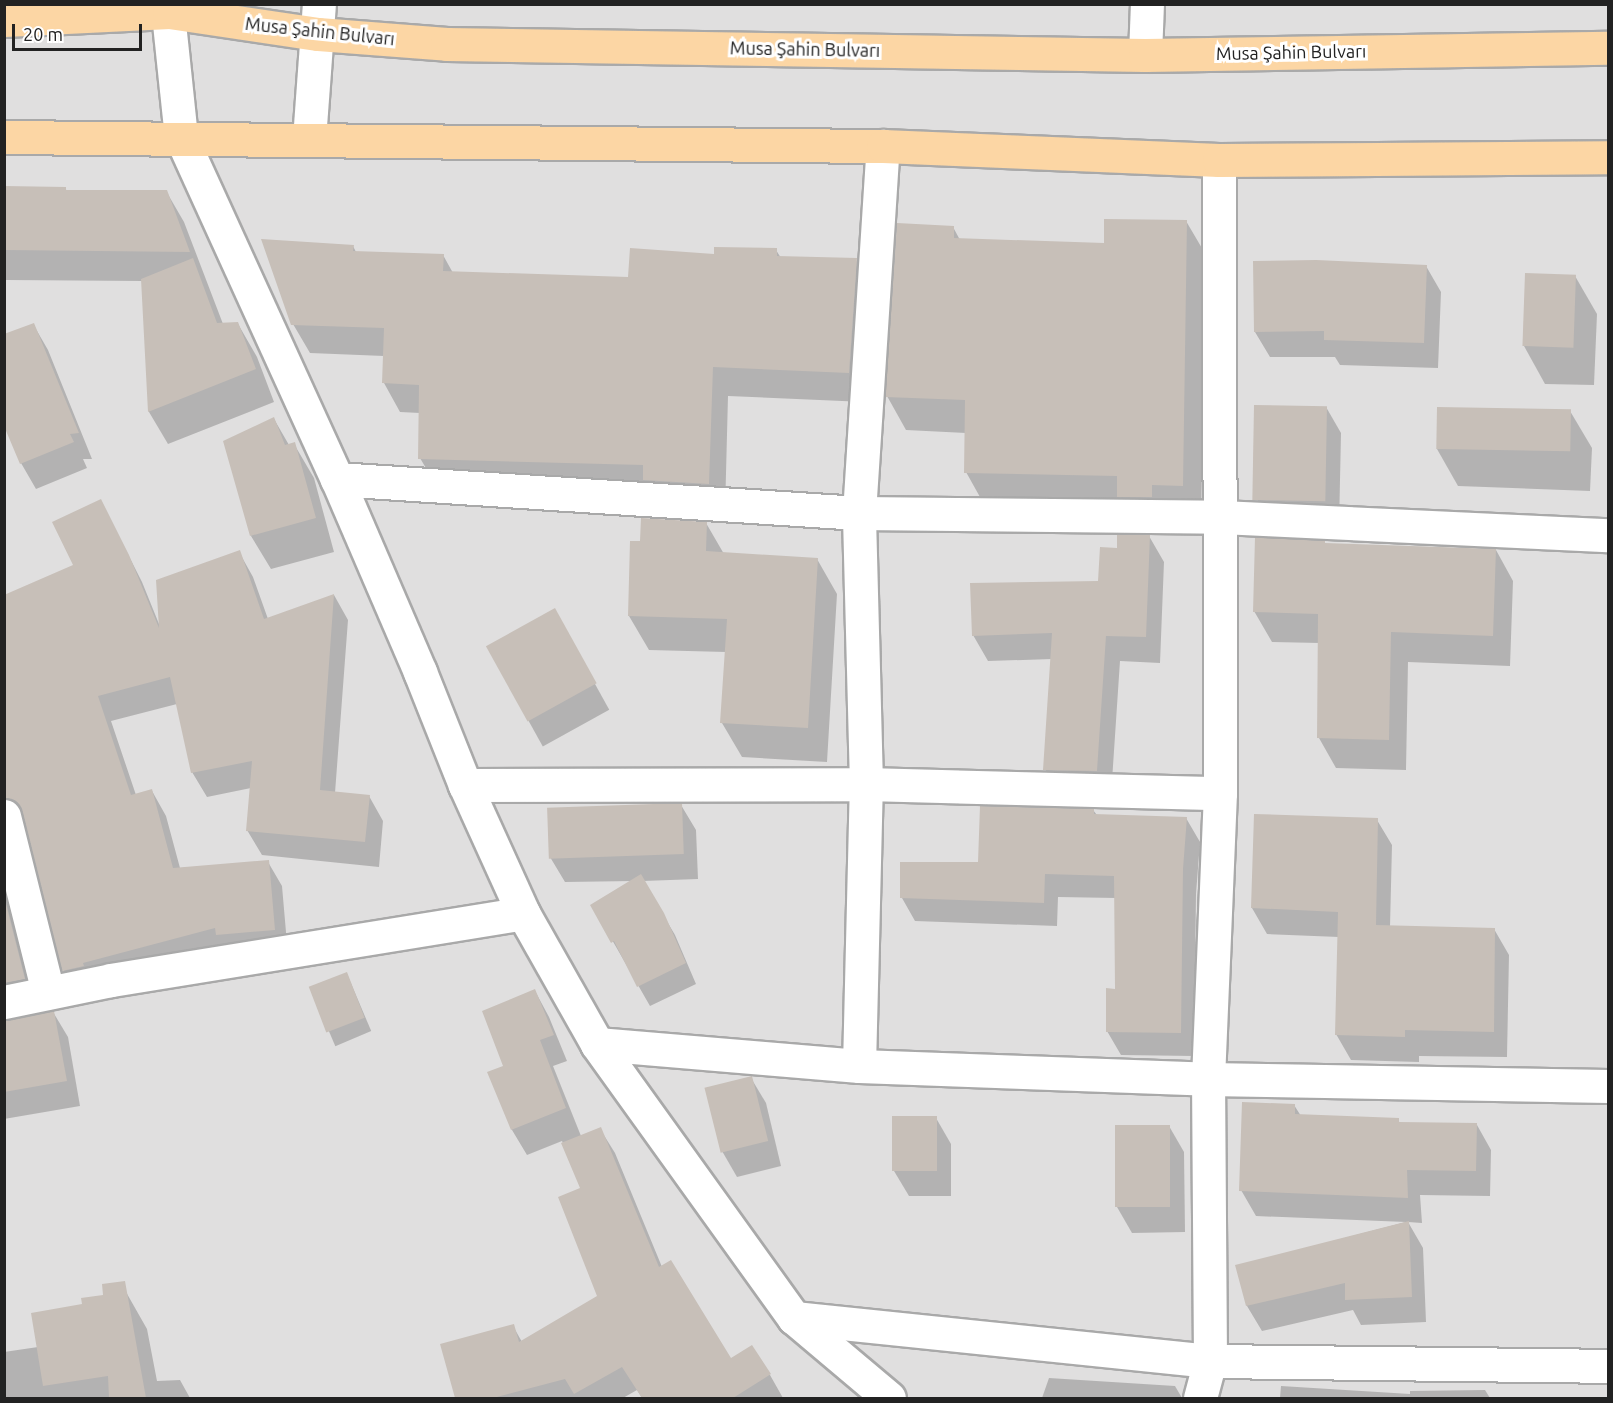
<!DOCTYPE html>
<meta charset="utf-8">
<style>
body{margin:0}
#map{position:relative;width:1613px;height:1403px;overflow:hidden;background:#f2efe9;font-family:Ubuntu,sans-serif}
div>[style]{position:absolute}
.residential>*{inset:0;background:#e0dfdf;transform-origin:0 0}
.shadow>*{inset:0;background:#0003;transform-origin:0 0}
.building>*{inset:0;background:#c7bfb8;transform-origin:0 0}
.roads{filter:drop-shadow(2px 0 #a9a9a9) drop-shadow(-2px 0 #a9a9a9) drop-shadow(0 2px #a9a9a9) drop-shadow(0 -2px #a9a9a9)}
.minor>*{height:33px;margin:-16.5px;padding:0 16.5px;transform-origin:16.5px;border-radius:16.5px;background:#fff}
.primary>*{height:33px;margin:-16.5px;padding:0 16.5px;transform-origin:16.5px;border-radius:16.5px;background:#fcd6a4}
span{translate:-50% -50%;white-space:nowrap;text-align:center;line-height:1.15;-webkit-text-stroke:6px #fff;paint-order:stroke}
.street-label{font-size:18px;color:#222}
.frame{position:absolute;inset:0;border:6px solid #222;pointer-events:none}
.scale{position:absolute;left:12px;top:24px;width:130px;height:27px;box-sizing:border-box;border:3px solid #222;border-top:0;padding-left:8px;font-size:18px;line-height:21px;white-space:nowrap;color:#222;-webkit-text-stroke:4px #fff;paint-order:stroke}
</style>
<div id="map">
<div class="residential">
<div style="left:5px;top:5px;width:1603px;height:1393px"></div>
</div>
<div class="shadow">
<div style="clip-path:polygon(4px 188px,65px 188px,67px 191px,166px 191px,184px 222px,223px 324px,238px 324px,257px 357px,274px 402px,168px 444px,149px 412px,142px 281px,6px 280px,4px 300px)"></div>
<div style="clip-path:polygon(1186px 221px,1206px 255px,1201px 519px,985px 506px,966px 472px,966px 433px,906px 430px,887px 396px,953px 227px,960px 240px,1105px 244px)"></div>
<div style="clip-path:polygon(353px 246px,356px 252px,443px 255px,453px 273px,630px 278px,715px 255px,776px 250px,781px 258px,856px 260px,873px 289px,865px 402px,728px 396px,725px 513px,437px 487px,420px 458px,420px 413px,400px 412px,384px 383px,384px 356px,310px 353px,293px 324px)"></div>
<div style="clip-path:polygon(1426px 266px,1441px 292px,1438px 368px,1340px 365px,1335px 357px,1270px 357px,1255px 332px)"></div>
<div style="clip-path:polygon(1575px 276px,1597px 314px,1594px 385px,1545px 384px,1524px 346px)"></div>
<div style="clip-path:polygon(33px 324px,48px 350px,92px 459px,83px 459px,87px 468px,36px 489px,21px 463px)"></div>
<div style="clip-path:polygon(1326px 407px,1341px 433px,1339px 528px,1272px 525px,1257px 499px)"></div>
<div style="clip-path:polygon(1570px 411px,1592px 448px,1590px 491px,1458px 486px,1437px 449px)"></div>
<div style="clip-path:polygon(274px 419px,289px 445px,294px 444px,314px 478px,334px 552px,271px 569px,251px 536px)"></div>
<div style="clip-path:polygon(101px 501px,142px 582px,159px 624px,239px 552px,253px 577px,268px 619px,334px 595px,348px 620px,335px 793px,369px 796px,383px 821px,379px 867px,262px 855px,247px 830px,251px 788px,207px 797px,192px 772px,177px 704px,111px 721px,136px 795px,152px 791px,166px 816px,180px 868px,268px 862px,282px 886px,288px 955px,78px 995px,63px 970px,25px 823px,14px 823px,4px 828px,4px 742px)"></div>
<div style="clip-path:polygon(706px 523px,724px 554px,817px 559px,837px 594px,827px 762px,742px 757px,722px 723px,726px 652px,649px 650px,629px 616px,642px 543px)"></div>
<div style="clip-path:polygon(1149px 536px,1164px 562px,1160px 663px,1120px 661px,1111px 796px,1059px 795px,1045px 769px,1052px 659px,988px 661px,973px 635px,1100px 582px)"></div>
<div style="clip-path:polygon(1326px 545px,1496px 550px,1513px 581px,1510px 666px,1408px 662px,1406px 770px,1336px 768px,1319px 738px,1320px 643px,1272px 642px,1254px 611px)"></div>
<div style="left:554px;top:610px;width:114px;height:76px;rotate:61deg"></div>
<div style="clip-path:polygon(681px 805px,696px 830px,698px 879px,643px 881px,675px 935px,696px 984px,650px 1006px,592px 905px,634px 881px,565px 882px,550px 857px)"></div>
<div style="clip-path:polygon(1093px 810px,1097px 815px,1186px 818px,1200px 842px,1196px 894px,1194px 1056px,1121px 1055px,1107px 1031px,1116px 990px,1116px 898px,1058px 897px,1057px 926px,915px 921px,902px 898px)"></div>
<div style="clip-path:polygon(1377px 820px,1392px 845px,1390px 927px,1494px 929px,1509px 955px,1507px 1057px,1419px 1056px,1419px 1062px,1351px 1060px,1336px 1034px,1339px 937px,1267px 934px,1252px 908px)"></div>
<div style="clip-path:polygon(4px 867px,38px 1004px,4px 1015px)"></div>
<div style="left:347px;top:974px;width:62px;height:39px;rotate:67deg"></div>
<div style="clip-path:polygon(535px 991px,549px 1017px,567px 1061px,553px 1066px,581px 1136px,600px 1129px,615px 1153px,662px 1267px,730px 1360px,770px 1375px,783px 1398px,642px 1398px,637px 1390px,623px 1398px,456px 1398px,442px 1345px,513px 1326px,522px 1342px,599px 1297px,582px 1189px,562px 1141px,527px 1155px,512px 1130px,489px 1073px,505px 1066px)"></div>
<div style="clip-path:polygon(53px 1012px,68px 1037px,80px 1106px,4px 1119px,4px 1020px)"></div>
<div style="clip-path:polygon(751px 1078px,766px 1103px,781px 1166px,737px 1177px,722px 1151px)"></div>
<div style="clip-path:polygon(1294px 1105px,1301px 1116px,1398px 1120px,1400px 1123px,1477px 1125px,1491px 1150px,1490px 1196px,1420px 1195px,1422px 1223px,1408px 1222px,1423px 1248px,1426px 1322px,1361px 1325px,1353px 1310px,1262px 1331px,1247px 1306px,1237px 1266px,1406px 1222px,1256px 1216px,1241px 1190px)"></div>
<div style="clip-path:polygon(936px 1118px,951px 1144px,951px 1196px,909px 1196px,894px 1171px)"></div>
<div style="clip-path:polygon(1169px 1126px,1184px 1152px,1185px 1232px,1132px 1233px,1117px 1207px)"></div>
<div style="clip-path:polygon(126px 1292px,147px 1329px,157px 1381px,180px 1380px,190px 1398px,4px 1398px,4px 1352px,38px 1347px,84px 1306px)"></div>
<div style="clip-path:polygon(1049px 1378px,1175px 1386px,1182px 1398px,1042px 1398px)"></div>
<div style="clip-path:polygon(1281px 1386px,1410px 1394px,1410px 1391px,1485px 1390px,1490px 1398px,1280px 1398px)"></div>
</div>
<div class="building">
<div style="clip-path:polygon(4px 186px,66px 187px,66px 190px,167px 190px,190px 252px,4px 250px)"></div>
<div style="clip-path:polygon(1104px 219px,1187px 220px,1183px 486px,1152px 485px,1152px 497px,1117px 497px,1117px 476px,964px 473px,965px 400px,885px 397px,897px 223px,954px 226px,954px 238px,1104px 243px)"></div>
<div style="clip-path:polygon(261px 239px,354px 245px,353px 251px,444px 254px,443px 271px,628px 277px,630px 248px,714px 254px,714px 247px,777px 248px,777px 256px,857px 258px,849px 373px,713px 367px,709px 484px,643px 480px,643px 465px,418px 459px,419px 385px,382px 383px,384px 328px,291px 325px)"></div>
<div style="clip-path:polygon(193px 258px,217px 323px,238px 322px,256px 369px,148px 412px,141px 279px)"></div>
<div style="clip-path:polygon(1316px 260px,1427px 265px,1424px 343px,1324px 340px,1324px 331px,1254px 332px,1253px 261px)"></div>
<div style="left:1525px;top:273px;width:51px;height:73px;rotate:2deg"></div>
<div style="clip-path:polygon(34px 323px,79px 433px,70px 434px,74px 442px,20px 464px,4px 426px,4px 334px)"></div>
<div style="left:1254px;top:405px;width:73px;height:95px;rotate:1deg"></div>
<div style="left:1437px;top:407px;width:134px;height:42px;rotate:1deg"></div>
<div style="clip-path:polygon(274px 417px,285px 445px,295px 442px,316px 518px,250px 536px,223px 441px)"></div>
<div style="clip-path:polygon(101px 499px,129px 555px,159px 628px,156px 580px,240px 550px,264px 619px,334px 594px,320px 790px,370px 795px,365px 842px,246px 831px,252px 761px,191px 773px,170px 677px,98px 696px,131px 795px,152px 789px,173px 868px,269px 860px,275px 930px,216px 935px,215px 928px,83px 963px,84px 966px,62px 971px,22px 811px,17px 803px,4px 798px,4px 595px,73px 565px,52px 522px)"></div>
<div style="clip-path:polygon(641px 518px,707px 522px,706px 551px,818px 558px,808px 728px,720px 723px,727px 619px,628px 616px,630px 541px,640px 541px)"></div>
<div style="clip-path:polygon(1117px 535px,1150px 535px,1146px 637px,1106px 636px,1097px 771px,1043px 770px,1052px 633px,972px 636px,970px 583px,1098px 581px,1100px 547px,1117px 548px)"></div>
<div style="clip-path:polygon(1255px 537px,1325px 541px,1325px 543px,1496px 549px,1493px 636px,1391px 632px,1389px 740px,1317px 738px,1318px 614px,1253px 612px)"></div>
<div style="left:555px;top:608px;width:86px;height:79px;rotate:61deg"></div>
<div style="left:682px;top:803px;width:51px;height:135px;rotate:88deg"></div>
<div style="clip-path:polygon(980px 806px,1094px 809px,1094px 814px,1187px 817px,1183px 869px,1181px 1033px,1106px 1032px,1106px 988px,1115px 989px,1114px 876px,1045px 874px,1044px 903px,900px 898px,900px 862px,978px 862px)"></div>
<div style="clip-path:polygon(1254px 814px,1378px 818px,1376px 925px,1495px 928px,1494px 1032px,1405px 1030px,1405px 1037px,1335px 1035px,1338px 912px,1251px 908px)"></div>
<div style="clip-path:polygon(641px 874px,664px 913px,686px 963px,637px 987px,614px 941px,611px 943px,590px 905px)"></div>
<div style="clip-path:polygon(4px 896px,25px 979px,4px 983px)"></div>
<div style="left:347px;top:972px;width:49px;height:41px;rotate:69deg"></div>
<div style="clip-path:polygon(535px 989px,554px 1035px,540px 1040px,566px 1108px,511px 1130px,487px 1072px,503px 1066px,482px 1011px)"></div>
<div style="clip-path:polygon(54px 1011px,67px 1081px,4px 1092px,4px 1020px)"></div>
<div style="left:752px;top:1076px;width:67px;height:49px;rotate:76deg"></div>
<div style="clip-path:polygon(1242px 1102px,1295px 1104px,1295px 1114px,1399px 1118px,1399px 1122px,1477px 1123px,1476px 1171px,1407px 1170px,1408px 1198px,1239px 1191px)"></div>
<div style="left:937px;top:1116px;width:55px;height:45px;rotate:90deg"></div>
<div style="left:1115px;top:1125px;width:55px;height:82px"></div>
<div style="clip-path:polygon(601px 1127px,659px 1267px,671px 1260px,731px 1358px,752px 1345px,771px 1374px,733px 1398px,642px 1398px,622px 1367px,574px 1394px,565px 1379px,493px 1398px,455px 1398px,440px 1344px,514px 1324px,519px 1342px,597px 1296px,558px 1197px,580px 1188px,561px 1143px)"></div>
<div style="clip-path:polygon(1409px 1221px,1412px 1297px,1345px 1300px,1345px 1283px,1246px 1306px,1235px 1265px)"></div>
<div style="clip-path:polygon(125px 1281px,146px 1398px,109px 1398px,108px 1376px,43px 1386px,31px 1313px,82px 1304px,81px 1298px,103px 1295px,102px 1284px)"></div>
</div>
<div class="roads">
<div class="minor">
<div style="left:167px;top:4px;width:134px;rotate:84deg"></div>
<div style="left:181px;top:137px;width:376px;rotate:65.5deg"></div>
<div style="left:337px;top:479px;width:210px;rotate:66.7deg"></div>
<div style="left:420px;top:672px;width:122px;rotate:68.3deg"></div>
<div style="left:465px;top:785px;width:141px;rotate:65.6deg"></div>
<div style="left:523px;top:913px;width:150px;rotate:60.5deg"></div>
<div style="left:597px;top:1044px;width:337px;rotate:54.3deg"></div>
<div style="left:794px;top:1318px;width:124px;rotate:40.1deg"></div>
<div style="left:1145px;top:55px;width:51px;rotate:-87.8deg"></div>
<div style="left:309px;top:139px;width:135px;rotate:-85.8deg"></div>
<div style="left:337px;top:479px;width:523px;rotate:3.73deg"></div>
<div style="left:859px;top:513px;width:362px;rotate:0.6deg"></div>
<div style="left:1221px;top:517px;width:387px;rotate:2.7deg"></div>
<div style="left:465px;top:785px;width:401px;rotate:-0.1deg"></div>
<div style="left:866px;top:784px;width:354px;rotate:1.5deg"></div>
<div style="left:4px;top:816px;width:182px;rotate:76deg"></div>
<div style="left:4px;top:1002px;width:109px;rotate:-11.6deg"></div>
<div style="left:111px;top:980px;width:417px;rotate:-9.2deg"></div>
<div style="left:597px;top:1044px;width:263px;rotate:4.8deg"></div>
<div style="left:859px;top:1066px;width:349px;rotate:2.1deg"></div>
<div style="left:1208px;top:1079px;width:400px;rotate:1deg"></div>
<div style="left:859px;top:1066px;width:282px;rotate:-88.6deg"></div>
<div style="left:866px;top:784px;width:271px;rotate:-91.5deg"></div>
<div style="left:859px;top:513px;width:368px;rotate:-86.3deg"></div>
<div style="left:794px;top:1318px;width:418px;rotate:5.9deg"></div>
<div style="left:1210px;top:1361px;width:398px;rotate:0.7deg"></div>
<div style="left:1200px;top:1398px;width:38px;rotate:-75deg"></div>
<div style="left:1210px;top:1361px;width:282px;rotate:-90.4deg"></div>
<div style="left:1208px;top:1079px;width:286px;rotate:-87.6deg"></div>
<div style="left:1220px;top:793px;width:633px;rotate:-90.09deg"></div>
</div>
<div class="primary">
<div style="left:4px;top:20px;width:165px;rotate:-2.8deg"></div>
<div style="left:169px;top:12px;width:151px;rotate:8.4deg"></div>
<div style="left:318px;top:34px;width:129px;rotate:4.4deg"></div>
<div style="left:447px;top:44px;width:698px;rotate:0.9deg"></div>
<div style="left:1145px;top:55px;width:463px;rotate:-0.9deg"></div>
<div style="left:4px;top:137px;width:879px;rotate:0.59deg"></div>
<div style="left:883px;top:146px;width:336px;rotate:2.4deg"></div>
<div style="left:1219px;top:160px;width:389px;rotate:-0.4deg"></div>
</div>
</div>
<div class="street-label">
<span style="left:320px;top:31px;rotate:6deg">Musa Şahin Bulvarı</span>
<span style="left:805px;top:49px;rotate:1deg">Musa Şahin Bulvarı</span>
<span style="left:1291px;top:52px;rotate:-1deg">Musa Şahin Bulvarı</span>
</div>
<div class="frame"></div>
<div class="scale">20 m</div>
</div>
